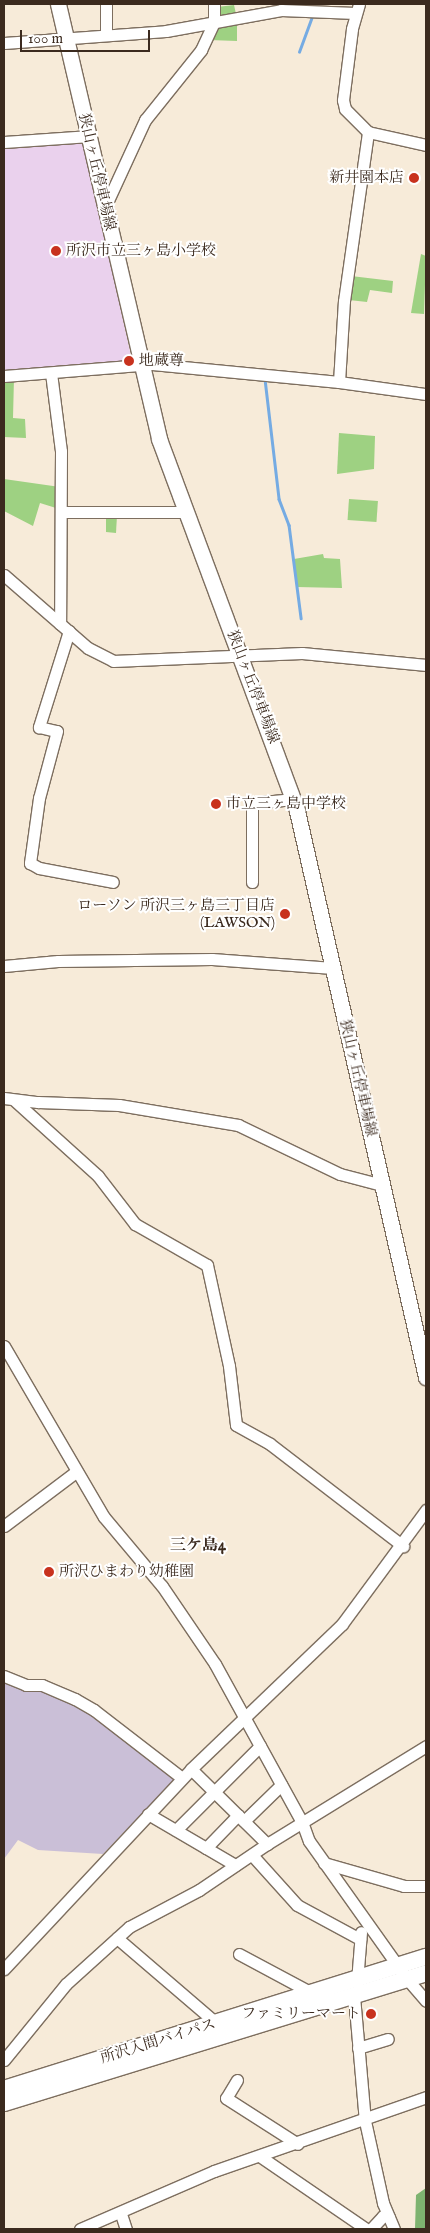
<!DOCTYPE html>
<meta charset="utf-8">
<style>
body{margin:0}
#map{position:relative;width:430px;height:2233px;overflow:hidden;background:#f7ebd9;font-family:"IM FELL English","Noto Serif JP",serif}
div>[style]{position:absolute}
.built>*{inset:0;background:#ead1ed}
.industrial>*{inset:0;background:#cabfd7}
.green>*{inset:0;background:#9ed182;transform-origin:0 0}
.forest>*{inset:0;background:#7eb370}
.stream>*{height:2.5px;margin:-1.25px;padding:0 1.25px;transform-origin:1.25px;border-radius:1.25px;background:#75abe3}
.roads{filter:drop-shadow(1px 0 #7d6e5f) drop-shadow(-1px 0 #7d6e5f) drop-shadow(0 1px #7d6e5f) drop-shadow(0 -1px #7d6e5f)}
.minor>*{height:11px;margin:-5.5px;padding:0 5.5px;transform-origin:5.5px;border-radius:5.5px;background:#fff}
.major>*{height:15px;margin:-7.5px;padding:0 7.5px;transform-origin:7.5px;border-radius:7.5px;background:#fff}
.highway>*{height:16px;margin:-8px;padding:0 8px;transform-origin:8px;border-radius:8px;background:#fff}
.dots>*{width:14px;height:14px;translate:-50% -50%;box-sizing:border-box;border:2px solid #fff;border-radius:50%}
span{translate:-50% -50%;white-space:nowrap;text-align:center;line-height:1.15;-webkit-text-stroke:4px #fff;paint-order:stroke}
.street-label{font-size:15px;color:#3b2a1e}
.poi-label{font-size:15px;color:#3b2a1e}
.right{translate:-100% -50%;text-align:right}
.left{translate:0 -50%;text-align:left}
.neighbourhood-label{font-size:16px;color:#3b2a1e;font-weight:700}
.frame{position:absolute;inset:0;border:5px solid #3b2a1e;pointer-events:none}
.scale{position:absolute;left:20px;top:30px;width:130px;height:22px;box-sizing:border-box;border:2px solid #3b2a1e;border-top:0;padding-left:6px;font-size:15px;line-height:18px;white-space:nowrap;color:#3b2a1e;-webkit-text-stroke:4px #fff;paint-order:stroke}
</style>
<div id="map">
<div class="built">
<div style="clip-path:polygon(79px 141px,84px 144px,131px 356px,124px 358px,125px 365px,4px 373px,4px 145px)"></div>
</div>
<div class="industrial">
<div style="clip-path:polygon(4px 1682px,21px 1689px,38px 1690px,88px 1712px,176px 1778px,103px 1854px,38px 1850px,18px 1840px,4px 1859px)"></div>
</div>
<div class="green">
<div style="clip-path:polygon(234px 5px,236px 14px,219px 18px,217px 7px)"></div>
<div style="clip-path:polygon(237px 19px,237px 41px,209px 40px,215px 25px)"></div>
<div style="clip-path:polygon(421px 254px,426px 256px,424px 314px,411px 313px)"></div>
<div style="clip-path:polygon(351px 276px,393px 281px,392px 293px,370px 290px,367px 302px,349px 300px)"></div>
<div style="clip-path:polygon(4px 378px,14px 378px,13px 418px,25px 419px,26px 438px,4px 437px)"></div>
<div style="clip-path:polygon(339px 433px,375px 436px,374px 469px,337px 474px)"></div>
<div style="clip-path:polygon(4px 479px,60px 487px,56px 508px,40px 503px,33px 526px,4px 511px)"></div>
<div style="left:349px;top:499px;width:29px;height:21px;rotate:4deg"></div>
<div style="clip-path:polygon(106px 515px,117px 515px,116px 533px,106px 532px)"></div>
<div style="clip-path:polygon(323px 554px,324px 558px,340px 559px,342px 588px,297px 587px,294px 559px)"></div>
</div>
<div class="forest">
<div style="clip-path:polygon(426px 2188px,426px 2229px,415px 2229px,416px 2195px)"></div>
</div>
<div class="stream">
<div style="left:299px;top:52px;width:40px;rotate:-69.8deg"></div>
<div style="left:265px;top:379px;width:121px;rotate:83.3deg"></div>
<div style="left:279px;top:499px;width:28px;rotate:69deg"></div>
<div style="left:289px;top:525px;width:94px;rotate:82.6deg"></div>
</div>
<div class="roads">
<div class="minor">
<div style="left:106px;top:4px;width:31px;rotate:90deg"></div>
<div style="left:359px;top:4px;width:26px;rotate:106deg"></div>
<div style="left:352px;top:29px;width:72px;rotate:97.2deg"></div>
<div style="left:343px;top:100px;width:9px;rotate:77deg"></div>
<div style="left:345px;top:109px;width:33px;rotate:45deg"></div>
<div style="left:368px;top:132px;width:59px;rotate:12.6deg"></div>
<div style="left:4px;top:43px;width:162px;rotate:-4.2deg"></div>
<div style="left:166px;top:31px;width:117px;rotate:-10.3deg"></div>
<div style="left:281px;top:10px;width:74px;rotate:2.3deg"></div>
<div style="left:4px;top:142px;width:86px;rotate:-4deg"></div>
<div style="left:105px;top:207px;width:96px;rotate:-65.3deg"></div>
<div style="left:145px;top:120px;width:90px;rotate:-51.3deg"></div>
<div style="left:201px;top:50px;width:31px;rotate:-65deg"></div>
<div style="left:214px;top:22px;width:18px;rotate:-90deg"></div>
<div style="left:51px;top:373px;width:79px;rotate:82.7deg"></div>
<div style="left:61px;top:451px;width:173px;rotate:90.3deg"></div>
<div style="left:4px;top:376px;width:148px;rotate:-4.6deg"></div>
<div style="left:152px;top:364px;width:188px;rotate:5.5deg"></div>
<div style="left:339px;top:382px;width:88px;rotate:7.9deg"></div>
<div style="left:339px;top:382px;width:81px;rotate:-86.5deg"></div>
<div style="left:344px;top:301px;width:171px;rotate:-81.9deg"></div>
<div style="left:62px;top:512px;width:124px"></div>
<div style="left:4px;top:575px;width:111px;rotate:41deg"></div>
<div style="left:88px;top:648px;width:28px;rotate:27deg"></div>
<div style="left:113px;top:661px;width:189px;rotate:-2.4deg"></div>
<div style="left:302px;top:653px;width:125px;rotate:5.5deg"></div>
<div style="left:69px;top:631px;width:101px;rotate:107.4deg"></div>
<div style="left:39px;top:727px;width:18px;rotate:13deg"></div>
<div style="left:57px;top:731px;width:69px;rotate:105deg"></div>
<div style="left:39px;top:798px;width:66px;rotate:97.9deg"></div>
<div style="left:30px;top:863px;width:10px;rotate:29deg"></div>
<div style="left:39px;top:868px;width:75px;rotate:10.7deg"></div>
<div style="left:252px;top:882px;width:79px;rotate:-90deg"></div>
<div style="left:252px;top:803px;width:42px;rotate:-5.4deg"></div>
<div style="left:4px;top:966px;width:54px;rotate:-5.3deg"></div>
<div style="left:58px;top:961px;width:154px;rotate:-0.7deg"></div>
<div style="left:212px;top:959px;width:121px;rotate:4.3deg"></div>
<div style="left:4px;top:1098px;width:34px;rotate:7deg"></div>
<div style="left:38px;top:1102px;width:81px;rotate:2.1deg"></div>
<div style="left:119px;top:1105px;width:121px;rotate:9.5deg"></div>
<div style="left:238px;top:1125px;width:113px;rotate:25.7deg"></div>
<div style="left:340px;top:1174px;width:43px;rotate:14.7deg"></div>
<div style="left:14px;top:1100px;width:113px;rotate:42.1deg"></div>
<div style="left:98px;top:1176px;width:61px;rotate:52.4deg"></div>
<div style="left:135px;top:1224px;width:83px;rotate:29.7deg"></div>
<div style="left:207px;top:1265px;width:103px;rotate:77.7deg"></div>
<div style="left:229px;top:1366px;width:59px;rotate:83.2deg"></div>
<div style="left:236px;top:1425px;width:39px;rotate:29deg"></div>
<div style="left:270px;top:1444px;width:168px;rotate:37.5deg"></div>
<div style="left:4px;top:1346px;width:198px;rotate:59.7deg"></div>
<div style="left:104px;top:1517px;width:90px;rotate:50deg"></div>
<div style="left:162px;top:1586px;width:94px;rotate:55.8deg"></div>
<div style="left:215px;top:1664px;width:180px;rotate:61.2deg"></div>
<div style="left:302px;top:1822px;width:20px;rotate:70deg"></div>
<div style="left:309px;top:1841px;width:169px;rotate:54.6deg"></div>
<div style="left:407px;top:1979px;width:29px;rotate:49deg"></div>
<div style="left:4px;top:1526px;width:91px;rotate:-37deg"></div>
<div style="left:4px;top:1676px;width:24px;rotate:22deg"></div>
<div style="left:26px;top:1685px;width:16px"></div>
<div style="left:42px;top:1685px;width:36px;rotate:23deg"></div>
<div style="left:75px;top:1699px;width:22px;rotate:30deg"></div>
<div style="left:94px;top:1710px;width:111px;rotate:37.7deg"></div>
<div style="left:191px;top:1769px;width:107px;rotate:44.6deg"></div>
<div style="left:148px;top:1814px;width:101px;rotate:30.4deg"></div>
<div style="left:244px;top:1821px;width:52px;rotate:-44.2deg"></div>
<div style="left:176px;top:1830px;width:119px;rotate:-45deg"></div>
<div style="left:206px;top:1848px;width:46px;rotate:-45.9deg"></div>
<div style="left:252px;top:1855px;width:67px;rotate:48deg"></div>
<div style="left:297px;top:1905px;width:72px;rotate:28.4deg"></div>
<div style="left:324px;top:1863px;width:83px;rotate:16deg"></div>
<div style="left:404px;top:1886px;width:22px"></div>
<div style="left:117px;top:1938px;width:130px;rotate:40.6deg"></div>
<div style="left:239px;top:1954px;width:85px;rotate:28.1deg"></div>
<div style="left:4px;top:1969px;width:274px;rotate:-46.9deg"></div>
<div style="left:191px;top:1769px;width:209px;rotate:-43.8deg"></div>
<div style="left:342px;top:1624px;width:142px;rotate:-53.6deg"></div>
<div style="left:357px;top:1981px;width:49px;rotate:-85.3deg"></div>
<div style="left:354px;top:1996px;width:125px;rotate:85deg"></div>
<div style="left:365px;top:2121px;width:84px;rotate:77.6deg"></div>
<div style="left:383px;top:2203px;width:28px;rotate:67deg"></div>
<div style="left:358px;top:2048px;width:31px;rotate:-17deg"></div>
<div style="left:4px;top:2060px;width:98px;rotate:-50.8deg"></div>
<div style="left:66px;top:1984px;width:85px;rotate:-42.1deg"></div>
<div style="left:129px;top:1927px;width:79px;rotate:-27.9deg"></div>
<div style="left:199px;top:1890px;width:82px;rotate:-34.1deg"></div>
<div style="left:267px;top:1844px;width:187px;rotate:-31.6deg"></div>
<div style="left:237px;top:2080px;width:21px;rotate:121deg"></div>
<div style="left:226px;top:2098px;width:85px;rotate:32.6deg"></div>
<div style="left:261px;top:2157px;width:127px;rotate:34.4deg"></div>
<div style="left:121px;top:2214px;width:16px;rotate:72deg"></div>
<div style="left:80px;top:2229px;width:146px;rotate:-23.4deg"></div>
<div style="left:214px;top:2171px;width:225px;rotate:-19.2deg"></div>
<div style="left:371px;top:2229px;width:18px;rotate:-47deg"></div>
<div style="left:383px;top:2216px;width:6px;rotate:9deg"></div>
</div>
<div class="major">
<div style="left:58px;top:4px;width:447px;rotate:76.9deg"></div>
<div style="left:159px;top:439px;width:397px;rotate:69.6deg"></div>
<div style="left:297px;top:811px;width:581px;rotate:77.16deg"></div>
</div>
<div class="highway">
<div style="left:4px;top:2089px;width:442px;rotate:-17.4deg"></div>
<div style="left:4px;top:2103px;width:442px;rotate:-17.1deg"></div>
</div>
</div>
<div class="dots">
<div style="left:414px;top:178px;background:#c8321e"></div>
<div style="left:56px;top:251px;background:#c8321e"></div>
<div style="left:129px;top:361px;background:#c8321e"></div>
<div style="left:216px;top:804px;background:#c8321e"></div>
<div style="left:285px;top:914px;background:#c8321e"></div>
<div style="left:49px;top:1572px;background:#c8321e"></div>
<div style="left:371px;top:2014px;background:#c8321e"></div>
</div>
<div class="street-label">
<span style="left:97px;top:172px;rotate:77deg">狭山ヶ丘停車場線</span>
<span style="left:253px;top:687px;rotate:69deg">狭山ヶ丘停車場線</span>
<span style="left:358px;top:1078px;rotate:77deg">狭山ヶ丘停車場線</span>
<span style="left:158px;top:2041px;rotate:-17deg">所沢入間バイパス</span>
</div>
<div class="poi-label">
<span class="right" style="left:404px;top:178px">新井園本店</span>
<span class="left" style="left:66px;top:251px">所沢市立三ヶ島小学校</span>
<span class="left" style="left:139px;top:361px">地蔵尊</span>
<span class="left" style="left:226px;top:804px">市立三ヶ島中学校</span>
<span class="right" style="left:275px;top:914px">ローソン 所沢三ヶ島三丁目店<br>(LAWSON)</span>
<span class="left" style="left:59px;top:1572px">所沢ひまわり幼稚園</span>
<span class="right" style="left:361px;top:2014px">ファミリーマート</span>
</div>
<div class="neighbourhood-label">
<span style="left:198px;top:1546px">三ケ島4</span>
</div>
<div class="frame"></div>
<div class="scale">100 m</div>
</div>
